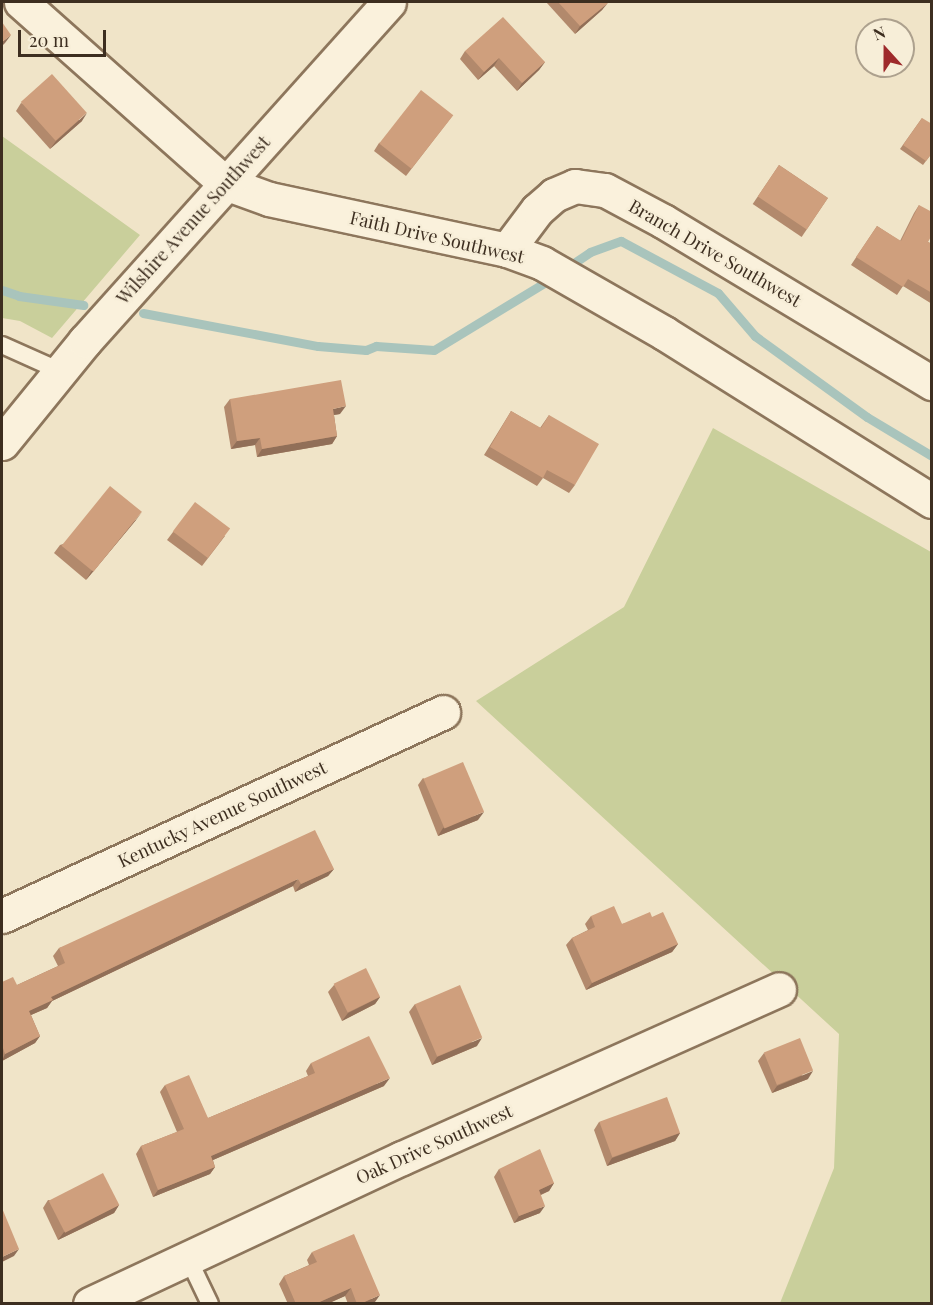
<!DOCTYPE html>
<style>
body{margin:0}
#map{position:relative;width:933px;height:1305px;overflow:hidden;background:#f0e4c8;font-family:"Playfair Display",serif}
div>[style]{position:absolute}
.green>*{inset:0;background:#c9cf9b}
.stream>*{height:9px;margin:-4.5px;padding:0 4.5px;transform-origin:4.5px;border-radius:4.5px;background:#a9c4bc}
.roads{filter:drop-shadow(2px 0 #8d765c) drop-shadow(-2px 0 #8d765c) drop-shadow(0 2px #8d765c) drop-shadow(0 -2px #8d765c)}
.lane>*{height:16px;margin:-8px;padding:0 8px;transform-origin:8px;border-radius:8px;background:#faf1dc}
.street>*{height:33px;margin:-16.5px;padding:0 16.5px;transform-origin:16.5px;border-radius:16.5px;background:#faf1dc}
.secondary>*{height:33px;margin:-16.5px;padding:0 16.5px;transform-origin:16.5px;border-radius:16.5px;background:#faf1dc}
.wall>*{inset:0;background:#b2896c;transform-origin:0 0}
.shaded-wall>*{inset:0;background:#916f58}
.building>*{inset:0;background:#cf9f7d;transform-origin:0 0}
span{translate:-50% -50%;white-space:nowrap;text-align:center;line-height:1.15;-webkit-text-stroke:4.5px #f7eed8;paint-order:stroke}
.street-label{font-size:18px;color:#3d2e20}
.frame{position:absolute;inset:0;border:3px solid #3d2e20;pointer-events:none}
.north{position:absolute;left:855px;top:18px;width:60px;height:60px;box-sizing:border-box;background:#f7eed8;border:2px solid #ada18e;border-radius:50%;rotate:339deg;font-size:16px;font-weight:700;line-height:24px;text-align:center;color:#3d2e20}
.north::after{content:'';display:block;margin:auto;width:21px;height:27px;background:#9e2a2b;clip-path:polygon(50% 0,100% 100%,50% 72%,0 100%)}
.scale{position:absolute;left:18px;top:30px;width:88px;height:27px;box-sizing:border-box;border:3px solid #3d2e20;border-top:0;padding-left:8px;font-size:18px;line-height:21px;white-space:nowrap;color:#3d2e20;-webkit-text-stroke:4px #f7eed8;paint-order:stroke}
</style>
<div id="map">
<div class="green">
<div style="clip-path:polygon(2px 136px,140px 235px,52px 338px,20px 321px,2px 318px)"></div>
<div style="clip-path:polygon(713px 428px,931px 552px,931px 1303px,780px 1303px,834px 1168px,839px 1034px,476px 701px,624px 607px)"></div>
</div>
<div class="stream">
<div style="left:565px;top:269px;width:30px;rotate:-34deg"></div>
<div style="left:590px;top:252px;width:33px;rotate:-20deg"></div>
<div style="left:621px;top:241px;width:110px;rotate:28.2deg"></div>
<div style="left:718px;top:293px;width:57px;rotate:49.3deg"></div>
<div style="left:755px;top:336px;width:138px;rotate:35.9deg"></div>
<div style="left:867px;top:417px;width:76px;rotate:31deg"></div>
<div style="left:2px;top:290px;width:18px;rotate:19deg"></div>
<div style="left:19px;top:296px;width:65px;rotate:8deg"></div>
<div style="left:143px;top:313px;width:178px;rotate:10.7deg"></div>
<div style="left:318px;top:346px;width:48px;rotate:4.8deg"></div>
<div style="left:366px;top:350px;width:11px;rotate:-22deg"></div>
<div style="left:376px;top:346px;width:58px;rotate:3.9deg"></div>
<div style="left:434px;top:350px;width:140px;rotate:-31.3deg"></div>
</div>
<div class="roads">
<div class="lane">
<div style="left:2px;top:345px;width:64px;rotate:24.1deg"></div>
<div style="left:188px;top:1258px;width:51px;rotate:64.4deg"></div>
</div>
<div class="street">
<div style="left:21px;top:2px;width:273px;rotate:41.6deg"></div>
<div style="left:225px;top:183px;width:47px;rotate:20deg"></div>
<div style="left:269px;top:199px;width:243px;rotate:12.1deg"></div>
<div style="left:507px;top:250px;width:37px;rotate:20deg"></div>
<div style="left:542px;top:263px;width:141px;rotate:29.8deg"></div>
<div style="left:664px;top:333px;width:316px;rotate:32.1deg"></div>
<div style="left:507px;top:250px;width:50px;rotate:-53.1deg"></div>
<div style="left:537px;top:210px;width:23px;rotate:-41deg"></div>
<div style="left:554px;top:195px;width:23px;rotate:-23deg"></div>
<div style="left:575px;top:186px;width:30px;rotate:8deg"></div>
<div style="left:605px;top:190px;width:66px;rotate:28.1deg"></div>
<div style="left:663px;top:221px;width:314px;rotate:31.1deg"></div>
<div style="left:2px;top:916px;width:486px;rotate:-24.8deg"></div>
<div style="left:90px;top:1304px;width:344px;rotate:-25.1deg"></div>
<div style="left:402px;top:1158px;width:413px;rotate:-24.1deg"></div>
</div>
<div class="secondary">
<div style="left:2px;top:443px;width:132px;rotate:-50.9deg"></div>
<div style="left:85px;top:341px;width:455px;rotate:-48.1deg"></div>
</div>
</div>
<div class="wall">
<div style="clip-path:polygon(546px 2px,607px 2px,602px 10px,575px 34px)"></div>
<div style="clip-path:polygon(465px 51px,545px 62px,539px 70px,517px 91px,494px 66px,478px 80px,460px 59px)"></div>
<div style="clip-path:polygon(21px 103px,82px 121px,50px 149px,16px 111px)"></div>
<div style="clip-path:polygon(453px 115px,406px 176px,374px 151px,379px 143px)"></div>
<div style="clip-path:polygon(922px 118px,932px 153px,923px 165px,900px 149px)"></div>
<div style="left:779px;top:165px;width:59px;height:47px;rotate:34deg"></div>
<div style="clip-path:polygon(919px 205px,928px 242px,932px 244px,932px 304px,903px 286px,897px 295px,851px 265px,877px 226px,900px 241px,914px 213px)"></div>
<div style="clip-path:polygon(230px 399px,340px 414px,334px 415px,337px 436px,332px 444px,257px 457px,255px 445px,231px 449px,224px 407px)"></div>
<div style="clip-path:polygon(511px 411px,540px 428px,549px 415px,575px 485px,569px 493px,543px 478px,537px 486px,484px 455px)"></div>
<div style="clip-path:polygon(136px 520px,86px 580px,54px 553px,60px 545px)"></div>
<div style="clip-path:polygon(173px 532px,225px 536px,202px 566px,167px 540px)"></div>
<div style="clip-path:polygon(423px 778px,478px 820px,438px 836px,418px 785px)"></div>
<div style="clip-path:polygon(334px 869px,328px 876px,295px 892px,293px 886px,52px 1001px,47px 1008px,31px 1015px,40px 1036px,35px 1043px,2px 1061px,2px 982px,17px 985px,58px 966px,53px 956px,59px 948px)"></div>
<div style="clip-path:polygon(591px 916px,622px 924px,652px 917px,678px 944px,672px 952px,586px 990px,566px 945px,572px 938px,588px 930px,585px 924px)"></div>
<div style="clip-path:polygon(334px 985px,380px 997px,375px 1004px,342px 1021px,328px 992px)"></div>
<div style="clip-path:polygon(415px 1004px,477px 1046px,432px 1065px,409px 1012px)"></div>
<div style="clip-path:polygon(764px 1053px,808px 1079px,772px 1093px,758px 1061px)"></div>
<div style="clip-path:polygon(311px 1063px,384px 1086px,213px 1160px,215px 1167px,210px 1174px,153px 1197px,136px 1154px,141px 1146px,177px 1132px,160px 1092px,165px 1085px,208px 1118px,308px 1076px,306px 1071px)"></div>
<div style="clip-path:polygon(599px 1122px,680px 1133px,675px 1141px,607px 1166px,594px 1130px)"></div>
<div style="clip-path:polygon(499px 1169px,554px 1183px,549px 1191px,541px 1195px,540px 1213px,514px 1223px,494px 1177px)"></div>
<div style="clip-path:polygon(48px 1200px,119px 1205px,114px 1213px,58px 1240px,43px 1208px)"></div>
<div style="clip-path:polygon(312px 1252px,375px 1302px,372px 1304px,348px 1304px,345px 1296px,327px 1304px,288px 1304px,279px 1284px,284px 1276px,309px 1265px,307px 1260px)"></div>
</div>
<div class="shaded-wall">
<div style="clip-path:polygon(608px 3px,602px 10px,575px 34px,580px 26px)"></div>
<div style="clip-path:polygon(11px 35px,5px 43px,2px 46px,2px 42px)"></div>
<div style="clip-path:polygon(499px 58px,494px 66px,478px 80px,484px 72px)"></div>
<div style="clip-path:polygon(545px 62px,539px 70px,517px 91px,522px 83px)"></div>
<div style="clip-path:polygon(87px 113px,82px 121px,50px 149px,56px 141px)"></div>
<div style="clip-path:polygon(346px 406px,340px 414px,327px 416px,333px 409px)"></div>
<div style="clip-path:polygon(337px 436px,332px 444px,257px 457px,262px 449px)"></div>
<div style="clip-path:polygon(260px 438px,255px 445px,231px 449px,237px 441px)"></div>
<div style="clip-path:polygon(142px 512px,136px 520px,86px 580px,91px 572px)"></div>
<div style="clip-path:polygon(484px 812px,478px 820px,438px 836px,443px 828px)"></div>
<div style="clip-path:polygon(334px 869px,328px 876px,295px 892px,301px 884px)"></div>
<div style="clip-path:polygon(298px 879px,293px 886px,52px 1001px,47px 1008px,24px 1018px,29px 1011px,51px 997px)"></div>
<div style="clip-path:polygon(678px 944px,672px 952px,586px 990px,592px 983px)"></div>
<div style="clip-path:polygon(380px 997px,375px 1004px,342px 1021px,348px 1013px)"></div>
<div style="clip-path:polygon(40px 1036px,35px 1043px,2px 1061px,5px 1054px)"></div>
<div style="clip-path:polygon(482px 1038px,477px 1046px,432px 1065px,437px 1057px)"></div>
<div style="clip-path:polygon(813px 1071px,808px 1079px,772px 1093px,777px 1086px)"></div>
<div style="clip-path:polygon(390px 1078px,384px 1086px,206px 1163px,211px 1156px)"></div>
<div style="clip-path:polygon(680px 1133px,675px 1141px,607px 1166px,612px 1158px)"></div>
<div style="clip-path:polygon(215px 1167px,210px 1174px,153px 1197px,158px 1190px)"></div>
<div style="clip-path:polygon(554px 1183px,549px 1191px,533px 1198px,539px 1190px)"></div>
<div style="clip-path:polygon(119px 1205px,114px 1213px,58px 1240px,64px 1232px)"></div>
<div style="clip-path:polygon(545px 1206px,540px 1213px,514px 1223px,519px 1216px)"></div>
<div style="clip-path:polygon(19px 1249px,14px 1256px,2px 1262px,2px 1257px)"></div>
<div style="clip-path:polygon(351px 1288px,345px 1296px,327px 1304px,315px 1304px)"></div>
<div style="clip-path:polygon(380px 1295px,375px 1302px,372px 1304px,360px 1304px)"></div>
</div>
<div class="building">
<div style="clip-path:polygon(558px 2px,607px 2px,608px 3px,580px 26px)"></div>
<div style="clip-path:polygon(503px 17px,545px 62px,522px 83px,499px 58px,484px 72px,465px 51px)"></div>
<div style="clip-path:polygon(2px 22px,11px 35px,2px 42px)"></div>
<div style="left:52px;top:74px;width:52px;height:42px;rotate:48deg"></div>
<div style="left:421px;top:90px;width:41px;height:68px;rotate:38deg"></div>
<div style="clip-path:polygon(922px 118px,932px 124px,932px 153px,926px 161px,903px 145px)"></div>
<div style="left:779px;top:165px;width:59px;height:38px;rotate:34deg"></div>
<div style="clip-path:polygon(919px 205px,932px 212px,932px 235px,928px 242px,932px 244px,932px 293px,908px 279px,903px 287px,856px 257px,877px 226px,901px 241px)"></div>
<div style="clip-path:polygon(341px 380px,346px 406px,333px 409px,337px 436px,262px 449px,260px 438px,237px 441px,230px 399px)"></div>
<div style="clip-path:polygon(511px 411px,541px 428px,549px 415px,599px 444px,575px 485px,547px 470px,543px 478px,490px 447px)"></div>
<div style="left:110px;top:486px;width:41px;height:77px;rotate:39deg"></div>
<div style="left:195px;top:502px;width:44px;height:37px;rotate:37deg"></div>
<div style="left:463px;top:762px;width:54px;height:43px;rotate:67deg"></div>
<div style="clip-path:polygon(315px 830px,334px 869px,301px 884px,298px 879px,51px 997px,53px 1000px,29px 1011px,40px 1036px,5px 1054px,2px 1045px,2px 982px,13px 977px,17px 985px,65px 963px,59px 948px)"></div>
<div style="clip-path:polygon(614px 906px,622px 924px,650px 912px,652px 917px,663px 912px,678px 944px,592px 983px,572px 938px,595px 927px,591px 916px)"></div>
<div style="left:366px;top:968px;width:32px;height:36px;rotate:64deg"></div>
<div style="left:460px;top:985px;width:57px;height:49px;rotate:67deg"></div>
<div style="clip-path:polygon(369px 1036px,390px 1078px,211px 1156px,215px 1167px,158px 1190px,141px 1146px,184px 1129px,165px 1085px,189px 1075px,208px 1118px,315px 1073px,311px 1063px)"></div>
<div style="left:800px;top:1038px;width:35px;height:39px;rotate:68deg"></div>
<div style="left:667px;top:1097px;width:38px;height:72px;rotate:70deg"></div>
<div style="clip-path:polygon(540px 1149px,554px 1183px,539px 1190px,545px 1206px,519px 1216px,499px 1169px)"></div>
<div style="left:103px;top:1173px;width:36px;height:61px;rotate:63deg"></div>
<div style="clip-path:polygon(2px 1208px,19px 1249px,2px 1257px)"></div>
<div style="clip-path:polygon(354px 1234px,380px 1295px,360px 1304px,357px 1304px,351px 1288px,315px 1304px,296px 1304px,284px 1276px,317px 1262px,312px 1252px)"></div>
</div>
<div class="street-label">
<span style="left:193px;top:220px;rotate:-48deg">Wilshire Avenue Southwest</span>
<span style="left:437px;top:237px;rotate:13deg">Faith Drive Southwest</span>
<span style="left:715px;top:253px;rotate:30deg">Branch Drive Southwest</span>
<span style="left:222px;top:814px;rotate:-25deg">Kentucky Avenue Southwest</span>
<span style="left:434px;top:1144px;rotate:-24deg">Oak Drive Southwest</span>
</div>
<div class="frame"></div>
<div class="north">N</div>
<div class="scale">20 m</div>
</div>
